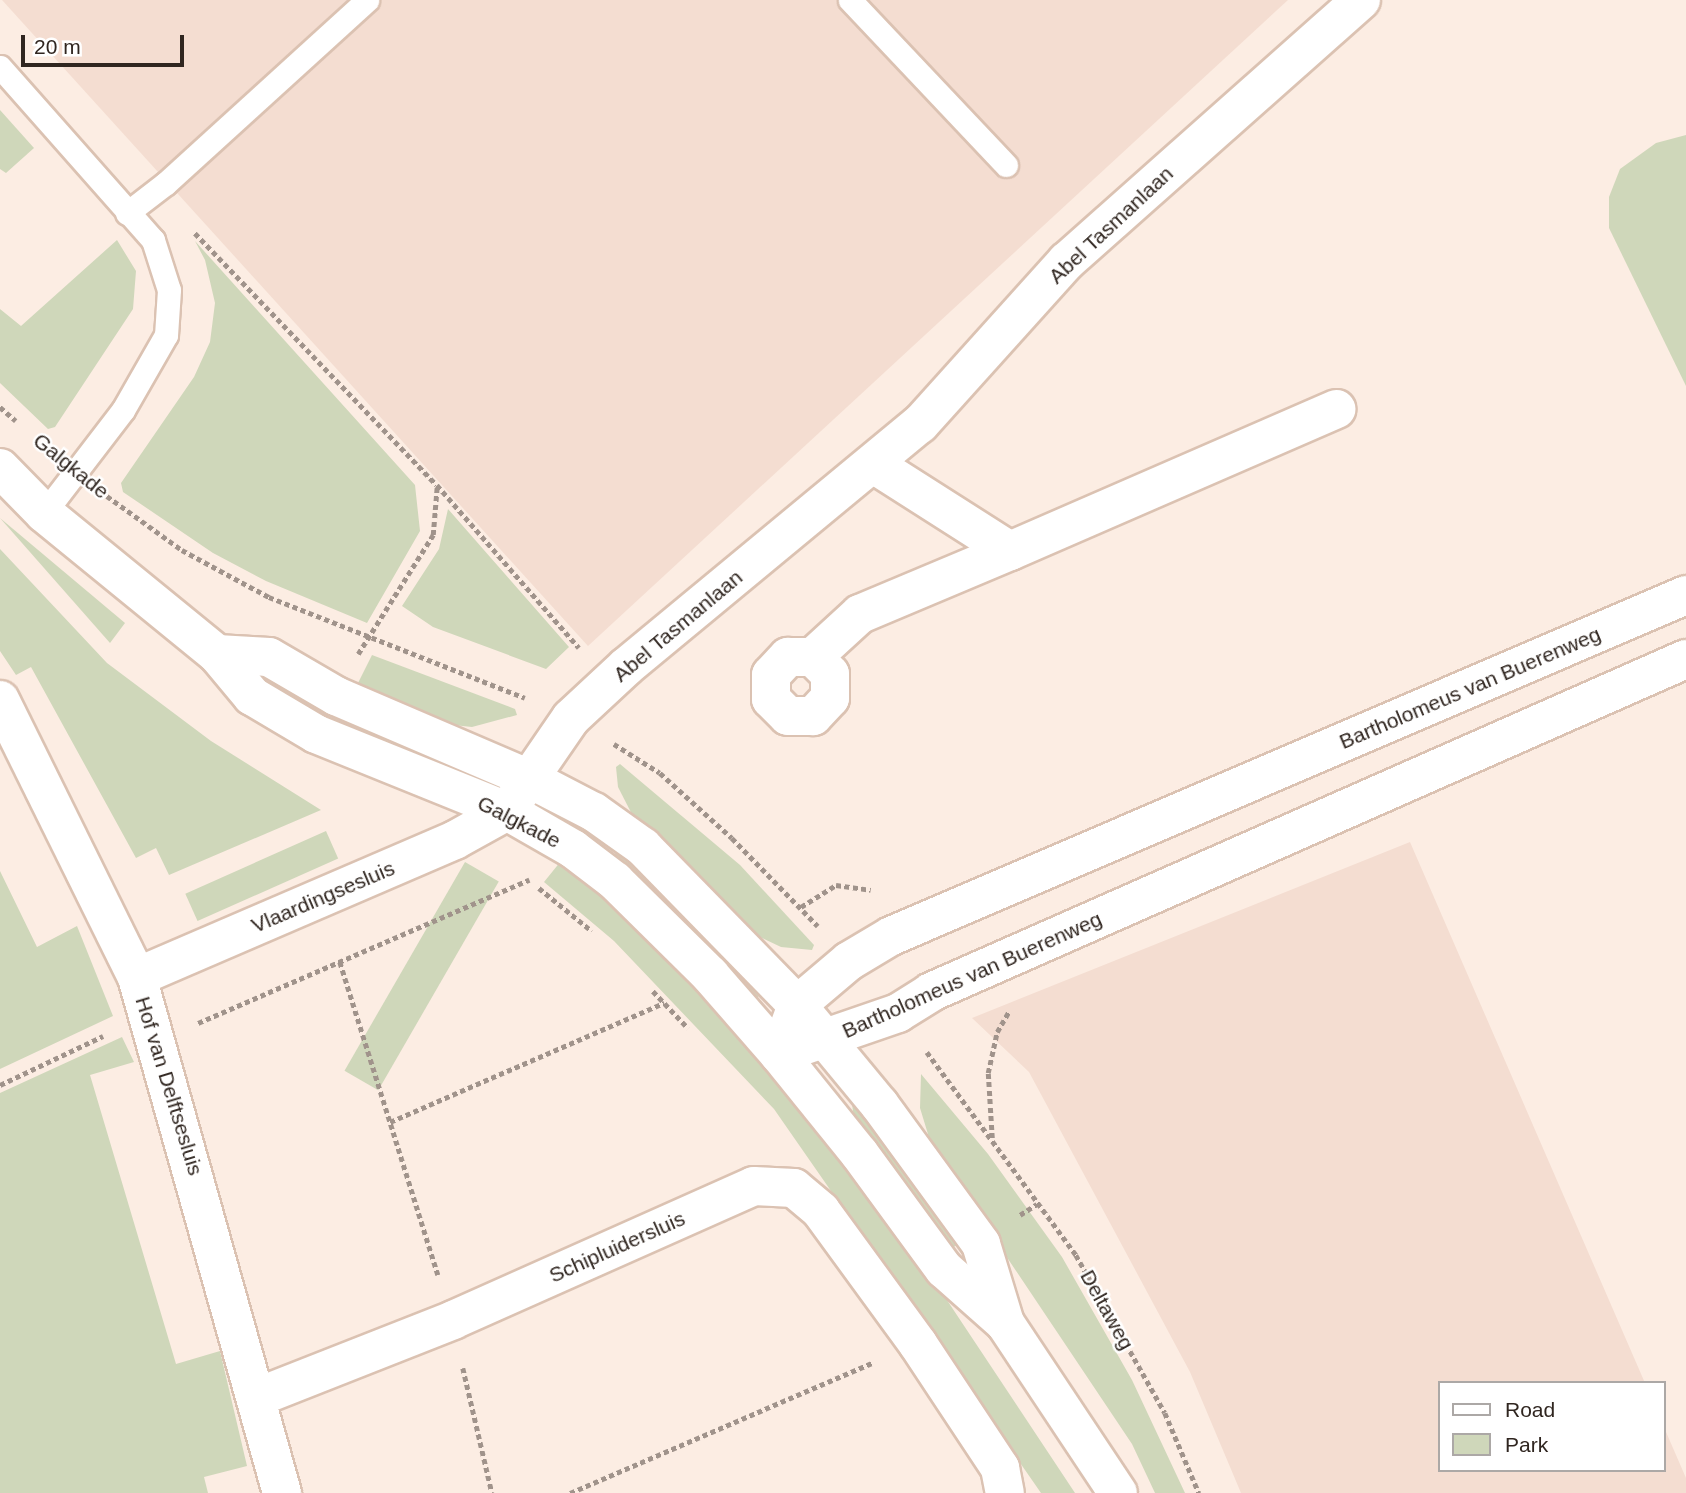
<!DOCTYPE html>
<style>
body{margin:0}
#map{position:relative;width:1686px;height:1493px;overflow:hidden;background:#fcede3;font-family:Arial,sans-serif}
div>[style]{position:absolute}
.industrial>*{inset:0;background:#f4ddd1}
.green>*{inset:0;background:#cfd7ba;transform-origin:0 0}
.path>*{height:4.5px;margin-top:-2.25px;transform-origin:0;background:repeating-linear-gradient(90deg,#a0938b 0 5px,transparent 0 8.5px)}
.roads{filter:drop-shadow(2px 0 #dbc2b2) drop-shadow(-2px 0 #dbc2b2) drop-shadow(0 2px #dbc2b2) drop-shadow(0 -2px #dbc2b2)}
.lane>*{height:23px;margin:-11.5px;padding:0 11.5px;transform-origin:11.5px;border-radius:11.5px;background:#fff}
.street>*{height:38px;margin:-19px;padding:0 19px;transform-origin:19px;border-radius:19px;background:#fff}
.secondary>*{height:38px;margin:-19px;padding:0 19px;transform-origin:19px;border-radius:19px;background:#fff}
span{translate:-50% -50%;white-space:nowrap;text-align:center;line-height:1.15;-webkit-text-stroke:5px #fff;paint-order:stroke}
.street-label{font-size:21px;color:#302620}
.legend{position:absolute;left:1438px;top:1381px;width:228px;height:91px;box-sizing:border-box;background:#fff;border:2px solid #aca8a6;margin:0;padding:9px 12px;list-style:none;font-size:21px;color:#302620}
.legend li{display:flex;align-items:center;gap:14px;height:35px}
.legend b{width:35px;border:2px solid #aca8a6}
.scale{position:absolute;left:21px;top:35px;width:163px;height:32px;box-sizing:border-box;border:4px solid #302620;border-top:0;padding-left:9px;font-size:21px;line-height:24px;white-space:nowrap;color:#302620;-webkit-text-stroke:5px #fff;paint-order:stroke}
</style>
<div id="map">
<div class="industrial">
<div style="clip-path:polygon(2px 0,1288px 0,588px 646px)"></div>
<div style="clip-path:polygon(1410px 842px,1645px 1383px,1439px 1383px,1439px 1470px,1663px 1470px,1663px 1425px,1686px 1478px,1686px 1493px,1241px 1493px,1190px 1372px,1029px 1072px,972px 1018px)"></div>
</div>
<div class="green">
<div style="clip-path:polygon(0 110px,34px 148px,6px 173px,0 169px)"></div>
<div style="clip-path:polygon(1686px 135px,1686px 386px,1609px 228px,1609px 197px,1620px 169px,1656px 143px)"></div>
<div style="clip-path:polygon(117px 240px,136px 271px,133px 309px,55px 427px,48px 429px,0 383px,0 309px,21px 326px)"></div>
<div style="clip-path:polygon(195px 241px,415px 485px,420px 531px,367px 623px,266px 581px,213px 553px,123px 492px,121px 483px,194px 377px,210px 342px,215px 303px,205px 260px)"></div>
<div style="clip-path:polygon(448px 509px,569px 647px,546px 669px,433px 627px,402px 606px,439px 549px)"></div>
<div style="clip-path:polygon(0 518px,125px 623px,110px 643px)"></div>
<div style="clip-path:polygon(0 549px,107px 663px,211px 741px,321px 810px,169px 875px,156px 848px,136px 858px,31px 667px,16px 675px,0 651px)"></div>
<div style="clip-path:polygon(372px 655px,515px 709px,517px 715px,472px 727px,444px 724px,355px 689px)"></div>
<div style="clip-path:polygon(620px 764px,740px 865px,814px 945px,812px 950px,781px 947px,745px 930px,638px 826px,618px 787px,616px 767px)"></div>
<div style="left:326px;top:831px;width:30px;height:154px;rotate:66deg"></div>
<div style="clip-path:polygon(620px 851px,760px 994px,758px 997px,751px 1000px,613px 856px)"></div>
<div style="clip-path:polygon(561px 861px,629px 914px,765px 1061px,925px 1267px,1075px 1493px,1041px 1493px,774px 1109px,614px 941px,544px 882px)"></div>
<div style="left:465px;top:862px;width:39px;height:241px;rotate:30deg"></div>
<div style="clip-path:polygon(0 871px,37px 947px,77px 926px,113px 1016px,0 1069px)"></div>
<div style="clip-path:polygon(122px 1037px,134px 1062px,90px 1075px,176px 1364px,220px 1351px,247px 1466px,204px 1477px,208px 1493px,0 1493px,0 1093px)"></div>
<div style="clip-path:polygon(921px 1074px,988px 1154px,1062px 1257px,1132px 1380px,1185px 1493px,1155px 1493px,1132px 1444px,931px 1144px,920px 1108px)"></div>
<div style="clip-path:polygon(851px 1098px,963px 1241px,949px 1250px,854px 1117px)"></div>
</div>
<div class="path">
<div style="left:195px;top:233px;width:349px;rotate:46.2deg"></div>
<div style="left:437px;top:485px;width:216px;rotate:48.9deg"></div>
<div style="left:0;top:407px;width:21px;rotate:41deg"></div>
<div style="left:107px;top:496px;width:92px;rotate:35.8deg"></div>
<div style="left:182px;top:550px;width:99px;rotate:28.4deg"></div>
<div style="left:269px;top:597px;width:275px;rotate:21.5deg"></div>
<div style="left:358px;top:654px;width:141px;rotate:-57.8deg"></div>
<div style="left:433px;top:535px;width:49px;rotate:-85.3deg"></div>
<div style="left:614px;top:744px;width:54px;rotate:32.2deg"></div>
<div style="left:660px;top:773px;width:97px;rotate:42.1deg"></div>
<div style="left:732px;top:838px;width:123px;rotate:45.7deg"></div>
<div style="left:539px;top:888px;width:68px;rotate:39.1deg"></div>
<div style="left:801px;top:907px;width:41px;rotate:-32.2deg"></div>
<div style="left:836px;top:885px;width:35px;rotate:8deg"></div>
<div style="left:340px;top:962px;width:328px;rotate:72.6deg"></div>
<div style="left:653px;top:991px;width:51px;rotate:46.6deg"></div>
<div style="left:198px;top:1023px;width:361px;rotate:-23.4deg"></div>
<div style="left:927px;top:1052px;width:252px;rotate:53.7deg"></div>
<div style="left:1076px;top:1255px;width:181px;rotate:60.6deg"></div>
<div style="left:1165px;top:1413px;width:87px;rotate:67deg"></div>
<div style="left:0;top:1085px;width:114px;rotate:-25.4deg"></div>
<div style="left:390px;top:1122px;width:299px;rotate:-23.5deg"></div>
<div style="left:992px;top:1138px;width:65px;rotate:-93.5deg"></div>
<div style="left:988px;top:1073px;width:42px;rotate:-77.6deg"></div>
<div style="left:997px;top:1032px;width:24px;rotate:-60deg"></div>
<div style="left:1020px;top:1215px;width:20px;rotate:-33deg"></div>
<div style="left:463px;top:1368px;width:128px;rotate:76.9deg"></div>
<div style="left:570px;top:1493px;width:329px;rotate:-23.3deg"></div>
</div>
<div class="roads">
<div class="lane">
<div style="left:850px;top:0;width:227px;rotate:46.6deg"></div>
<div style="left:0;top:67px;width:231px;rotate:48.5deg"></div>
<div style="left:153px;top:240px;width:52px;rotate:72.3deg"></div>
<div style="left:169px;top:290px;width:45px;rotate:93.8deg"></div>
<div style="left:166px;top:335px;width:86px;rotate:119.8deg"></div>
<div style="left:123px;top:410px;width:130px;rotate:127.5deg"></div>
<div style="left:127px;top:213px;width:49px;rotate:-37.6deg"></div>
<div style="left:166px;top:183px;width:272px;rotate:-42.3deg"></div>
</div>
<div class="street">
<div style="left:875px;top:465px;width:160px;rotate:32.5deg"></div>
<div style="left:1010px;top:551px;width:356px;rotate:-23.5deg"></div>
<div style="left:1686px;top:595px;width:865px;rotate:156.78deg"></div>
<div style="left:891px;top:936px;width:49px;rotate:149.2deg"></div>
<div style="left:849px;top:961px;width:68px;rotate:139.8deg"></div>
<div style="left:797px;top:1005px;width:52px;rotate:110.2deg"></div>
<div style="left:779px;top:1054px;width:126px;rotate:-19deg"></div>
<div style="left:898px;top:1013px;width:39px;rotate:-32deg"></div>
<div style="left:931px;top:992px;width:825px;rotate:-23.8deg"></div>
<div style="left:813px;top:657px;width:24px;rotate:45deg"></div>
<div style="left:830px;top:674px;width:24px;rotate:90deg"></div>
<div style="left:830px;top:698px;width:25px;rotate:133deg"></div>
<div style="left:813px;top:716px;width:25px;rotate:180deg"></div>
<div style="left:788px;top:716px;width:24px;rotate:-135deg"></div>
<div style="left:771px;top:699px;width:24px;rotate:-90deg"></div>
<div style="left:771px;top:675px;width:25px;rotate:-47deg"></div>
<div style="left:788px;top:657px;width:25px"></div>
<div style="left:813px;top:657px;width:64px;rotate:-42.5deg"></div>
<div style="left:860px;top:614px;width:163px;rotate:-22.8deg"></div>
<div style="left:0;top:700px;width:309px;rotate:63.7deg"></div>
<div style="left:137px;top:977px;width:536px;rotate:74.3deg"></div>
<div style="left:137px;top:977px;width:346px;rotate:-23.3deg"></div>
<div style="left:455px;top:840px;width:60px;rotate:-29.1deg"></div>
<div style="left:507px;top:811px;width:113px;rotate:-55.5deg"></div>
<div style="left:571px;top:718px;width:76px;rotate:-42.9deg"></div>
<div style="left:627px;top:666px;width:380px;rotate:-39.6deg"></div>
<div style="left:920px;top:424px;width:219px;rotate:-48deg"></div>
<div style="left:1067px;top:261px;width:393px;rotate:-41.6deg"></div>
<div style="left:258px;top:1397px;width:210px;rotate:-21.5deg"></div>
<div style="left:453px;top:1320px;width:329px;rotate:-24deg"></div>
<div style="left:754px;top:1186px;width:40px;rotate:2.9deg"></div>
<div style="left:794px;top:1188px;width:35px;rotate:40deg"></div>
<div style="left:821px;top:1211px;width:165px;rotate:53.9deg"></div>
<div style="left:918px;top:1344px;width:149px;rotate:56.5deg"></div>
<div style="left:1000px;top:1468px;width:25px;rotate:79deg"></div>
</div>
<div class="secondary">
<div style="left:0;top:468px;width:63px;rotate:45.6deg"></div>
<div style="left:44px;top:513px;width:223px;rotate:39.2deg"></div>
<div style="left:217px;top:654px;width:55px;rotate:50.2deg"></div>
<div style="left:252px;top:696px;width:74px;rotate:30.7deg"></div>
<div style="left:316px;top:734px;width:206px;rotate:22deg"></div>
<div style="left:507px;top:811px;width:76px;rotate:29.9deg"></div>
<div style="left:573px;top:849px;width:53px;rotate:37.3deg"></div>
<div style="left:615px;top:881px;width:134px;rotate:44.7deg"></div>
<div style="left:710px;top:975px;width:105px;rotate:48.9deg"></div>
<div style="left:779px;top:1054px;width:127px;rotate:51.1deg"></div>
<div style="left:859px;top:1153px;width:144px;rotate:53.8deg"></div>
<div style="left:944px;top:1269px;width:81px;rotate:41.5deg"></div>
<div style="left:1005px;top:1323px;width:204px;rotate:56.4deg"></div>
<div style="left:217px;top:654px;width:52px;rotate:3.3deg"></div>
<div style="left:269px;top:657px;width:78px;rotate:30.2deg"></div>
<div style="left:336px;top:696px;width:211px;rotate:23.2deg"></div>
<div style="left:530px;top:779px;width:72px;rotate:27.3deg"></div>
<div style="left:594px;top:812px;width:60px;rotate:35.5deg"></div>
<div style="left:643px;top:847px;width:221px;rotate:45.7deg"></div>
<div style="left:797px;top:1005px;width:129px;rotate:50.4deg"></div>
<div style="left:879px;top:1104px;width:173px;rotate:53.9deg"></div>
<div style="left:981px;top:1244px;width:83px;rotate:73.1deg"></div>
</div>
</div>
<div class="street-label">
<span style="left:1111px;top:225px;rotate:-43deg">Abel Tasmanlaan</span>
<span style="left:71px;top:466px;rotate:39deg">Galgkade</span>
<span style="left:678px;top:626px;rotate:-40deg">Abel Tasmanlaan</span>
<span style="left:1470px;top:688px;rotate:-23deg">Bartholomeus van Buerenweg</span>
<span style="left:519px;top:822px;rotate:27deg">Galgkade</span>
<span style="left:323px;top:897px;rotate:-23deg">Vlaardingsesluis</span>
<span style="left:972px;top:975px;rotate:-24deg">Bartholomeus van Buerenweg</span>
<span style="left:169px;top:1086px;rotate:73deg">Hof van Delftsesluis</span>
<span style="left:617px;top:1247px;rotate:-24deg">Schipluidersluis</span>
<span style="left:1107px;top:1310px;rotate:61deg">Deltaweg</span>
</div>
<ul class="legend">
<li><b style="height:9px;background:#fff"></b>Road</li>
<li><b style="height:19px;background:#cfd7ba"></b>Park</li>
</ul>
<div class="scale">20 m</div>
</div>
